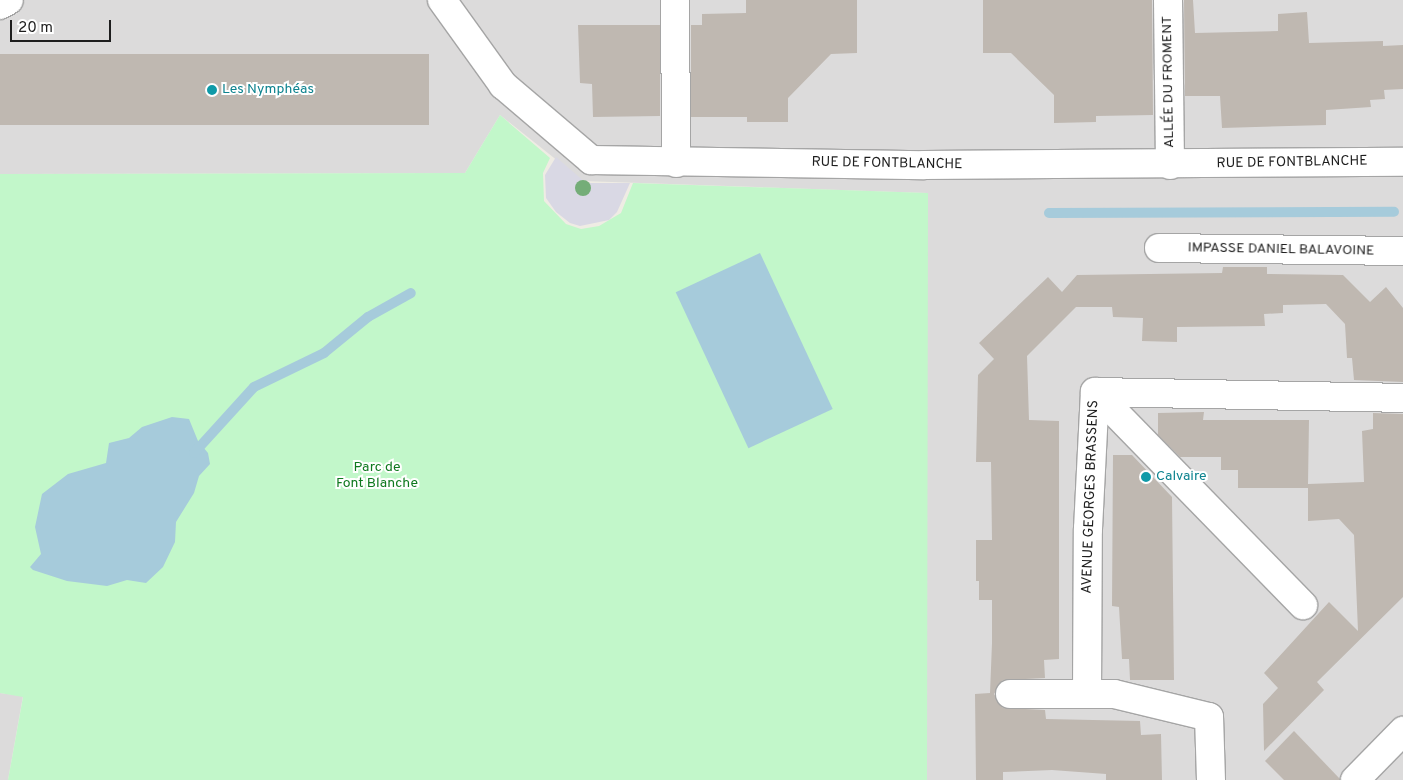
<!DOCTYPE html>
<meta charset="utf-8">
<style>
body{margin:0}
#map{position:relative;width:1403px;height:780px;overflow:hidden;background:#efece4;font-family:Overpass,sans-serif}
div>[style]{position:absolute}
.residential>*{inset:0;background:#dcdbdb}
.park>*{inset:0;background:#c2f7ca}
.plaza>*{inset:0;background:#d9d8e4}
.water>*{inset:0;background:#a6cbdb;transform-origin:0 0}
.stream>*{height:10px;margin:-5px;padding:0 5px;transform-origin:5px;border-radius:5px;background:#a6cbdb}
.building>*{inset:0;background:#bfb8b1;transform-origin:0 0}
.roads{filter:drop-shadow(1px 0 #a5a5a5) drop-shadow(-1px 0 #a5a5a5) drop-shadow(0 1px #a5a5a5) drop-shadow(0 -1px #a5a5a5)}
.minor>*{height:28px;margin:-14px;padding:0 14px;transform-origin:14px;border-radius:14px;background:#fff}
.trees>*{width:16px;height:16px;margin:-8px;border-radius:50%;background:#74ad78}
.dots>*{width:14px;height:14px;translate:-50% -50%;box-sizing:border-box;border:2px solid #fff;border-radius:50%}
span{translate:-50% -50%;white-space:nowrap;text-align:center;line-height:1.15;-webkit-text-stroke:4px #fff;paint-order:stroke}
.street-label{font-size:14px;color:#1e1e1e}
.culture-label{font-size:14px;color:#0d838f}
.left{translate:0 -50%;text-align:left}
.park-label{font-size:14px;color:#0f791f}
.scale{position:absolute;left:10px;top:20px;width:101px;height:22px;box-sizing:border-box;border:2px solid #1e1e1e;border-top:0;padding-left:6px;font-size:15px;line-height:18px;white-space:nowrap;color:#1e1e1e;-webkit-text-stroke:4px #fff;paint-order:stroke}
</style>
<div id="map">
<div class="residential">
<div style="clip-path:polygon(0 0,1403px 0,1403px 780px,927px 780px,927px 193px,583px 181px,500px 115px,465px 173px,0 174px)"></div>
<div style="clip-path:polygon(0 693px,23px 696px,8px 780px,0 780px)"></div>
</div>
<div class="park">
<div style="clip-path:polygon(500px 115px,550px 158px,543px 173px,544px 201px,566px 224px,581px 229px,599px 226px,621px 213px,633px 183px,928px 193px,927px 780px,8px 780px,23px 697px,0 693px,0 174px,465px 173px)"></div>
</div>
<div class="plaza">
<div style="clip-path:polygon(556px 157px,586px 183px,630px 183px,617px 212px,609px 220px,580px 226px,570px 223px,556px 212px,546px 198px,545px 175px)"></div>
</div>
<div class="water">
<div style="left:760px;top:253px;width:172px;height:93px;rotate:65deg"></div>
<div style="clip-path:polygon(172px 417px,189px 419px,198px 441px,208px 453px,210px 464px,199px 476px,194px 493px,176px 522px,175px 542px,163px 567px,146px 583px,127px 580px,107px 586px,67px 581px,33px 570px,30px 567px,41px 554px,35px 527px,42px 494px,68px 474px,106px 463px,109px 443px,129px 438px,142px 427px)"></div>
</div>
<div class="stream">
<div style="left:1049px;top:213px;width:345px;rotate:-0.2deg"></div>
<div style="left:194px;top:453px;width:89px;rotate:-47.7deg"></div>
<div style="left:254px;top:387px;width:78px;rotate:-25.9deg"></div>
<div style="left:324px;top:353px;width:57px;rotate:-39.3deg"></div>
<div style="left:368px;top:317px;width:49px;rotate:-29.2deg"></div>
</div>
<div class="building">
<div style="clip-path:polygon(746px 0,857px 0,857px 53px,831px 54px,788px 98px,788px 122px,747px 122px,747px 117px,691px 117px,691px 25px,702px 25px,702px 14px,746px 13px)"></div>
<div style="clip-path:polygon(983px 0,1152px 0,1153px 115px,1096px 116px,1096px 122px,1054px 123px,1054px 95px,1011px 53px,983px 53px)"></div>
<div style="clip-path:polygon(1184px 0,1193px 0,1195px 33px,1278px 31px,1278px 14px,1307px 12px,1309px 43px,1383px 41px,1383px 46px,1403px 45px,1403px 89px,1384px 90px,1385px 99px,1370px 100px,1371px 107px,1326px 110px,1326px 125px,1222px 128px,1220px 96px,1185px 96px)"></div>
<div style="clip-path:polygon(578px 25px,660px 25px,660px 116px,593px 117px,592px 84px,580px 83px)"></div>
<div style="left:0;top:54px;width:429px;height:71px"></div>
<div style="clip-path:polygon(1223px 267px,1267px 267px,1267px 274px,1343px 275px,1370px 302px,1386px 287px,1403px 308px,1403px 382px,1354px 380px,1352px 358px,1347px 358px,1345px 324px,1326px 304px,1283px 305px,1283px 313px,1264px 314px,1265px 326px,1177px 327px,1177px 342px,1142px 341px,1143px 318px,1113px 317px,1112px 307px,1076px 307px,1027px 356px,1029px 420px,1059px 421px,1059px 659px,1044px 660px,1045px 678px,1003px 680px,994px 694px,1003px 708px,1045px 710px,1046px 719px,1140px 721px,1141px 735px,1161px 734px,1162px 780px,1106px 780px,1106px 774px,1052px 770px,1003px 772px,1003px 780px,976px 780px,975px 694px,990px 693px,992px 643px,992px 600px,979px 600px,979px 581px,976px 581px,976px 540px,992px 540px,991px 462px,976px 462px,978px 375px,994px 359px,979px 343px,1048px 277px,1062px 292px,1077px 275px,1222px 273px)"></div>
<div style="clip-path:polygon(1204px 412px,1203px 420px,1309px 420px,1308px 484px,1364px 482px,1362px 431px,1373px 429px,1373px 413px,1403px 414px,1403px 597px,1317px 682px,1324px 690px,1264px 751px,1263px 704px,1278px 688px,1264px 673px,1329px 602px,1358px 631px,1354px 535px,1339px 519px,1308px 521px,1308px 488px,1238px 488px,1238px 470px,1221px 470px,1221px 457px,1180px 457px,1158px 435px,1158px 413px)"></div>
<div style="clip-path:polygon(1113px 455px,1132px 455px,1172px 497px,1174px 680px,1130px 680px,1129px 659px,1122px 659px,1119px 607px,1112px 606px)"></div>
<div style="clip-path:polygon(1294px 731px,1340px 779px,1340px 780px,1284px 780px,1265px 761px)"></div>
</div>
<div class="roads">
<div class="minor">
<div style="left:442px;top:0;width:105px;rotate:54.3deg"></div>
<div style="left:503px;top:85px;width:116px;rotate:40.4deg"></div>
<div style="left:591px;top:160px;width:333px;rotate:0.9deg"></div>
<div style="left:924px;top:165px;width:479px;rotate:-0.4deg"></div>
<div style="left:675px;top:0;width:163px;rotate:89.6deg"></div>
<div style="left:1168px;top:0;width:165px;rotate:89.3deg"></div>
<div style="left:0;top:5px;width:10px;rotate:-29deg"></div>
<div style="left:1159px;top:248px;width:244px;rotate:0.7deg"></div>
<div style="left:1095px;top:392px;width:298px;rotate:45.7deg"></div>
<div style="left:1010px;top:694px;width:77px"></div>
<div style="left:1211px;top:780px;width:63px;rotate:-91.8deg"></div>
<div style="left:1209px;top:717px;width:98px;rotate:-166.4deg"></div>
<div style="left:1114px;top:694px;width:27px;rotate:180deg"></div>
<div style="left:1087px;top:694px;width:165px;rotate:-89.7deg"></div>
<div style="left:1088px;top:529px;width:137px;rotate:-87.1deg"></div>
<div style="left:1095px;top:392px;width:308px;rotate:1.1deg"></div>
<div style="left:1355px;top:780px;width:69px;rotate:-45.6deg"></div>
</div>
</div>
<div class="trees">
<div style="left:583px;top:188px"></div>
</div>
<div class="dots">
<div style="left:212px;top:90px;background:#0f9aa8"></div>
<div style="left:1146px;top:477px;background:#0f9aa8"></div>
</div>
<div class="street-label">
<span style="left:1169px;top:82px;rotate:-91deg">ALLÉE DU FROMENT</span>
<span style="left:1292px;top:163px;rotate:-1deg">RUE DE FONTBLANCHE</span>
<span style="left:887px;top:164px;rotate:1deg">RUE DE FONTBLANCHE</span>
<span style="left:1281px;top:250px;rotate:1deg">IMPASSE DANIEL BALAVOINE</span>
<span style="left:1091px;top:497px;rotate:-88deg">AVENUE GEORGES BRASSENS</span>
</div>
<div class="culture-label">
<span class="left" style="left:222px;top:90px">Les Nymphéas</span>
<span class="left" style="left:1156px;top:477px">Calvaire</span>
</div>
<div class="park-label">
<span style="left:377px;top:476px">Parc de<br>Font Blanche</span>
</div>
<div class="scale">20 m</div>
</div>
